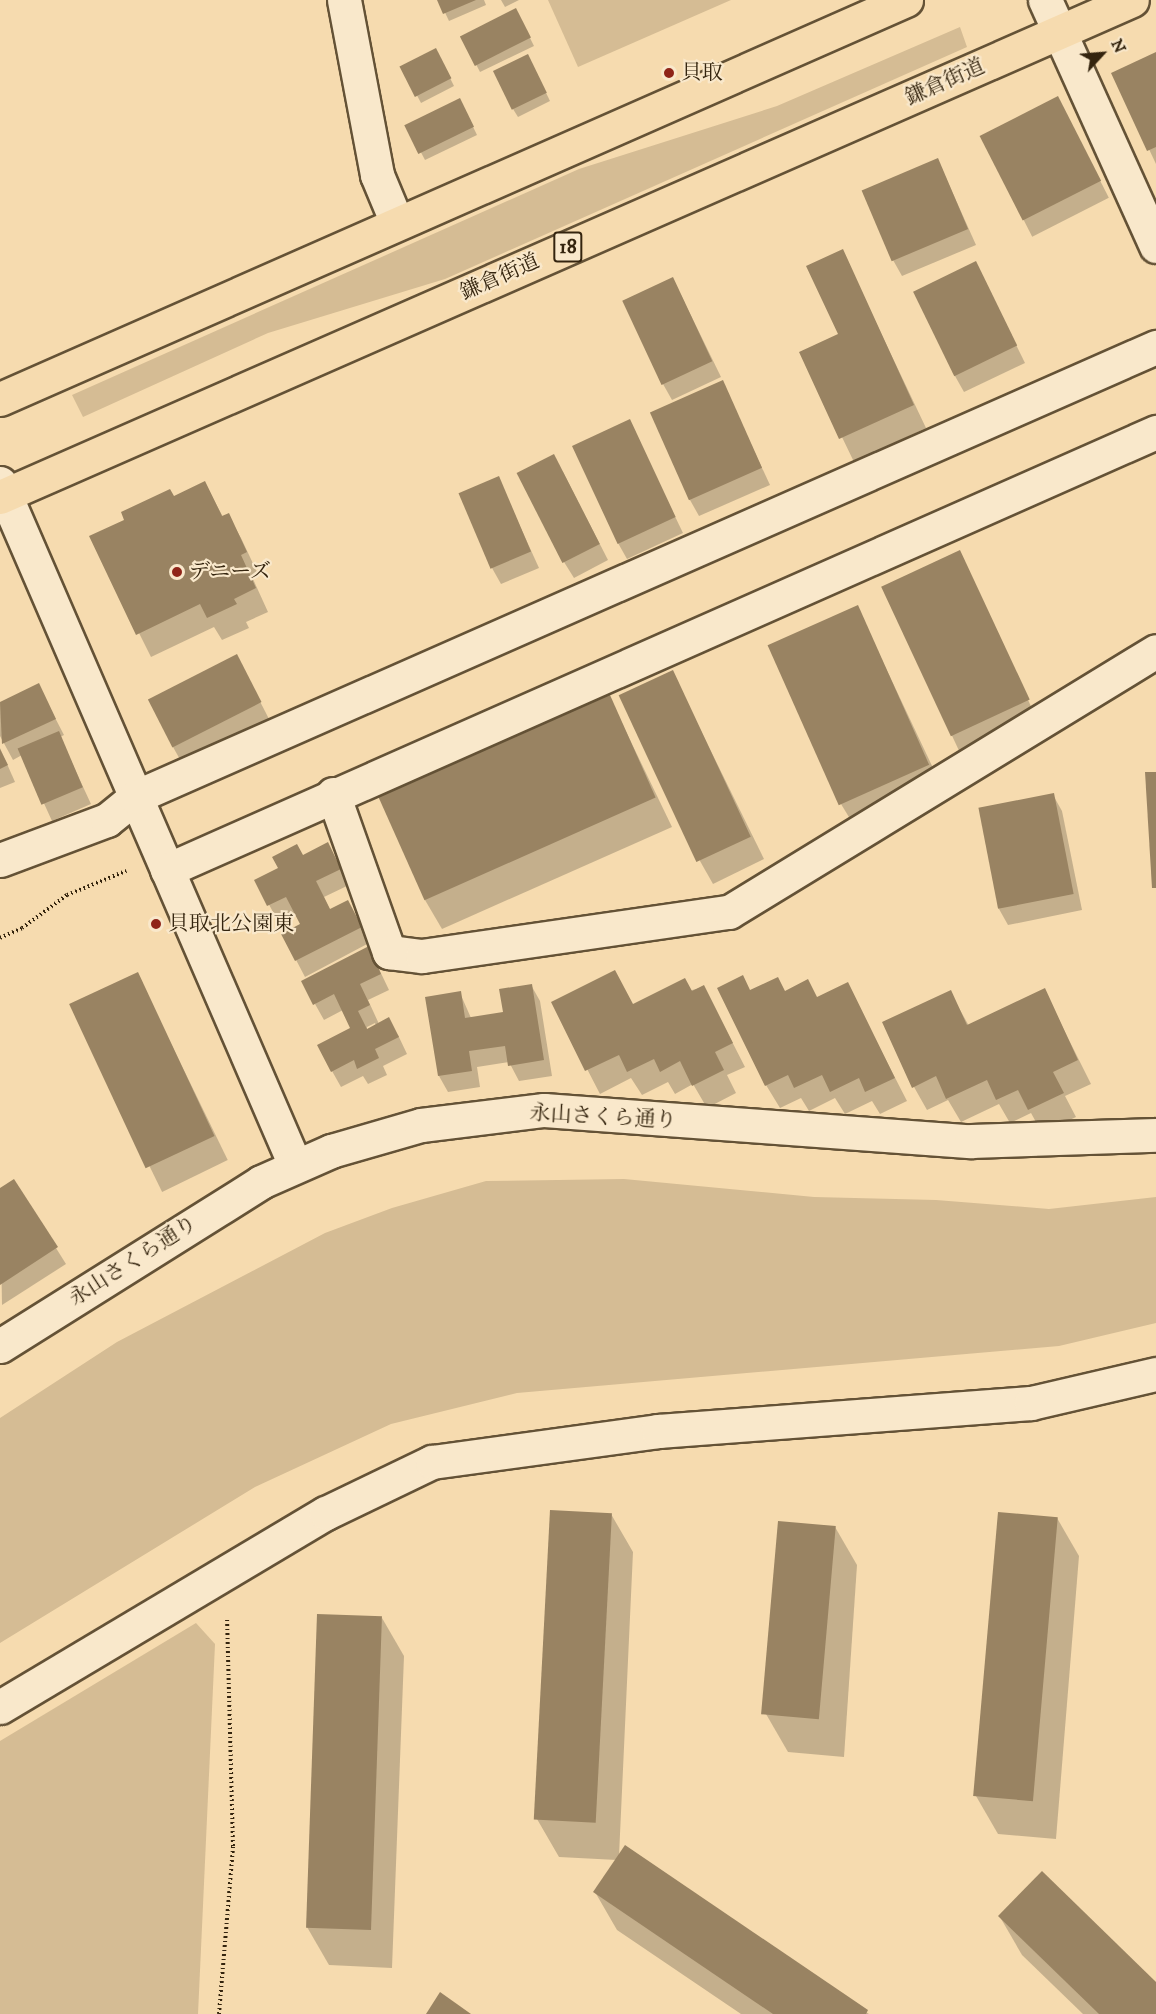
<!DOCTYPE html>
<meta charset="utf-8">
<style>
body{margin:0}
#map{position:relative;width:1156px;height:2014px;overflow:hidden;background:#f6dbaf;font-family:"IM FELL DW Pica","Noto Serif JP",serif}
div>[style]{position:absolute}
.green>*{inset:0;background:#d5bc94}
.shadow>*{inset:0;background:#0003;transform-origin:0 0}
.building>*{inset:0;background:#998362;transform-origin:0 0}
.path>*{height:4px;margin-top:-2px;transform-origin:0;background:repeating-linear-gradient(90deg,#34240e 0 1.5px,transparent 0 4.5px)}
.roads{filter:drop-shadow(2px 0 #645236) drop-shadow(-2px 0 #645236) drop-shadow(0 2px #645236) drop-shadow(0 -2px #645236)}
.minor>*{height:33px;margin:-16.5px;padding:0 16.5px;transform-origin:16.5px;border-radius:16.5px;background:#f9e8cb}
.major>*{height:33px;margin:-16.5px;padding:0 16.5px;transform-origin:16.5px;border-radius:16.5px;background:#f6dbaf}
.dots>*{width:16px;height:16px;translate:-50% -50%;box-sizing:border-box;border:3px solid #f9e8cb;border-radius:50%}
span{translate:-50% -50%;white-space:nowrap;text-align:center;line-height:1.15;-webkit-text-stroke:4.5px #f9e8cb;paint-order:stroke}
.shield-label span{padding:2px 4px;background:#f9e8cb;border:2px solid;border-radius:4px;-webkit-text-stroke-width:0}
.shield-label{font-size:20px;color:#34240e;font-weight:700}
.poi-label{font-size:21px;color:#34240e}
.left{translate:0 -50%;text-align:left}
.street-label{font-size:21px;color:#34240e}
.north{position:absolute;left:1072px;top:24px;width:60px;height:60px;-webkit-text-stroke:4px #f9e8cb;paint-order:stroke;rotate:64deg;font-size:16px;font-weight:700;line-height:24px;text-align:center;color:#34240e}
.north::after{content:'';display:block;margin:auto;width:21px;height:27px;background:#34240e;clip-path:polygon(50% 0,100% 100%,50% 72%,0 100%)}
</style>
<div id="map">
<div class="green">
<div style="clip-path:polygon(548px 0,731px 0,578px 67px)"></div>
<div style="clip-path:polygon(960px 27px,967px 47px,445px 279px,268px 333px,83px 417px,72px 395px,579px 169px,777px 106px)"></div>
<div style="clip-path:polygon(624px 1179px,814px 1197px,936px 1200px,1049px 1209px,1156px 1197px,1156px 1323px,1059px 1346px,517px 1393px,391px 1424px,255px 1487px,0 1643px,0 1418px,117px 1342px,325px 1233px,392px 1208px,486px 1181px)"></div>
<div style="clip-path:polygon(196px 1623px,215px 1644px,198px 2014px,0 2014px,0 1741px)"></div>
</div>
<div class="shadow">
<div style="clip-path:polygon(439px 0,484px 0,486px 5px,449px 21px)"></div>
<div style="clip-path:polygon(501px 0,519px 0,505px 7px)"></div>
<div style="clip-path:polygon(520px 18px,534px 46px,480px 72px,462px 37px)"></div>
<div style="clip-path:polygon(1156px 54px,1156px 164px,1113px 73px)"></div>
<div style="clip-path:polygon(440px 58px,454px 86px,421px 103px,402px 67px)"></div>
<div style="clip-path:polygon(532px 64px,550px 101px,518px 117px,513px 109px)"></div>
<div style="left:1058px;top:98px;width:112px;height:86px;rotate:63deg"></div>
<div style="clip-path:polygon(464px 108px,477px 135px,425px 160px,407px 126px)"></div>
<div style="clip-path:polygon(938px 160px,976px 245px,902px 276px,893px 260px)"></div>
<div style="clip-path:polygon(842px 251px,926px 428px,854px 462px,801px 352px,840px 335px)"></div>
<div style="clip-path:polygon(976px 263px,1025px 363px,964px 392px,955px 376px)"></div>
<div style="clip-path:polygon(681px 295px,721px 377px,672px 400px,663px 384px)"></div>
<div style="clip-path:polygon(722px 382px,770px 485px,699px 516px,690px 500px)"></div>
<div style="clip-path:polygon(629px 421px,683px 533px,627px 559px,618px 543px)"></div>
<div style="clip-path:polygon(563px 472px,608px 560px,574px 578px,564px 562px)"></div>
<div style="clip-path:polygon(498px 478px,539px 568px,501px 584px,492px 568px)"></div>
<div style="clip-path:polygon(205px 483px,223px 517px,228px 515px,241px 538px,259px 576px,253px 579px,268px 612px,246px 622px,249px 628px,222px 640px,214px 627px,151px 657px,91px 537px)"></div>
<div style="left:959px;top:552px;width:191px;height:84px;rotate:65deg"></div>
<div style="clip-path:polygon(857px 607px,942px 787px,855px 827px,841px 804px)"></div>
<div style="clip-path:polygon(245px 672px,269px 719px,182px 763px,173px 747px)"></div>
<div style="clip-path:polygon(672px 672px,764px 859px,713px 884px,700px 861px)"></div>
<div style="clip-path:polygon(38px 685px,64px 735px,60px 737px,91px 804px,52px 821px,22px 755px,13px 760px,0 736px,0 703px)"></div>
<div style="clip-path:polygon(605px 688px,672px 827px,442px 929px,425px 900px)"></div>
<div style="clip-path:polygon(0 748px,15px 782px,0 788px)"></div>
<div style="clip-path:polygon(1053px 795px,1062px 811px,1082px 910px,1008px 925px,999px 909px)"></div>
<div style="clip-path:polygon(303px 857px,336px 860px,349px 885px,324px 897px,330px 910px,356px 918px,369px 943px,305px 977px,283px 935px,302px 925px,295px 913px,278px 921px,256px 881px)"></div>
<div style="clip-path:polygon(evenodd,369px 948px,389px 990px,368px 1000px,379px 1024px,398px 1035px,407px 1054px,383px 1066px,387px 1075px,368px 1084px,363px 1076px,341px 1087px,332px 1071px,352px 1029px,343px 1010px,324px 1020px,315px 1004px,369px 948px,375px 1023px,376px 1026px,367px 1030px,367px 1027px,375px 1023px)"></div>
<div style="left:137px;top:974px;width:207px;height:73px;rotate:64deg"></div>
<div style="clip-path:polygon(847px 984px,907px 1101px,880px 1114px,872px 1101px,845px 1114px,835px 1098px,809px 1111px,801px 1098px,780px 1108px,766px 1085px,751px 992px,817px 999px)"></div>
<div style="clip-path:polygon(531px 985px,540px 1001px,552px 1076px,519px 1081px,509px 1062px,477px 1067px,480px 1087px,448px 1092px,439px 1076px,427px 998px,460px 993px,471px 1018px,505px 1013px)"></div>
<div style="clip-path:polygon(704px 987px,745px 1067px,727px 1075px,736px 1093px,707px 1108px,693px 1084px,675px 1094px,668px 1082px,642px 1095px,631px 1078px,600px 1094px,553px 1003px,633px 1005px)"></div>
<div style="clip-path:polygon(1044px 990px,1091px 1084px,1065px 1096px,1076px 1117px,1042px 1133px,1031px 1113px,1010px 1123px,999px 1104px,961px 1122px,948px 1100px,927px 1110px,914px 1087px,950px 992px,969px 1026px)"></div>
<div style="clip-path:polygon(14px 1181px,66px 1264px,2px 1305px,0 1190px)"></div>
<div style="clip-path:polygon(611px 1514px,633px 1552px,619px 1856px,869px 2014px,741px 2014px,617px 1930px,595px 1892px,617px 1860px,559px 1857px,537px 1819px)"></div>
<div style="clip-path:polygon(1057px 1518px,1079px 1556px,1056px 1839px,998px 1834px,976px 1796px)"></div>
<div style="clip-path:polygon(835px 1527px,857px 1565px,844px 1757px,788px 1752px,766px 1714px)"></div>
<div style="clip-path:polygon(382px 1618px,404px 1656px,392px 1968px,329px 1965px,307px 1927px)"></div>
<div style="clip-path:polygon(1000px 1917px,1156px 1984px,1156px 2014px,1083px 2014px,1022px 1955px)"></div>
</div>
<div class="building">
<div style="clip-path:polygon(437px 0,476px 0,443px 14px)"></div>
<div style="left:516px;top:8px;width:33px;height:63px;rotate:63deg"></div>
<div style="left:436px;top:48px;width:34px;height:41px;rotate:63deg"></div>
<div style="clip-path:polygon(1156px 52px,1156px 147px,1147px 151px,1111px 73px)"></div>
<div style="left:528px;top:54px;width:43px;height:39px;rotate:64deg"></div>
<div style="left:1058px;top:96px;width:95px;height:88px;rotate:63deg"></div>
<div style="left:460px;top:98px;width:32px;height:62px;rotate:64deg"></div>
<div style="left:938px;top:158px;width:77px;height:83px;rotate:67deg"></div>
<div style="clip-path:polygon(843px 249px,914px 405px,839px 439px,799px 352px,838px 334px,806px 266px)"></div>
<div style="left:976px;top:261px;width:94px;height:70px;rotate:64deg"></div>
<div style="left:673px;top:277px;width:93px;height:56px;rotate:65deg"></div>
<div style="left:723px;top:380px;width:96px;height:80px;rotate:66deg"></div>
<div style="left:630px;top:419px;width:108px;height:64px;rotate:65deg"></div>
<div style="left:554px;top:454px;width:101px;height:42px;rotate:63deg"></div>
<div style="left:499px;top:476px;width:82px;height:44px;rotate:67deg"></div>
<div style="clip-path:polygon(205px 481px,222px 516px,229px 513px,247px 552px,241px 555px,256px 588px,234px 599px,237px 604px,207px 618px,200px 604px,136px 635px,89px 536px,124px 520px,121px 512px,170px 489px,174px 496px)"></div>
<div style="left:960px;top:550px;width:165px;height:87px;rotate:65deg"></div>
<div style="left:858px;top:605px;width:175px;height:99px;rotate:66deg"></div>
<div style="left:237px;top:654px;width:54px;height:100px;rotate:63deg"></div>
<div style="left:673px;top:670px;width:184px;height:60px;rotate:65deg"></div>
<div style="clip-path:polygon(39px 683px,56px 719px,2px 744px,0 702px)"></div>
<div style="left:606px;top:686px;width:122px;height:253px;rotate:66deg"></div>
<div style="left:59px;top:731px;width:61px;height:45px;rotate:67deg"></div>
<div style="clip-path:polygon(0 749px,8px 765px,0 769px)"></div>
<div style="clip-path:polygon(1145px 772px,1156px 772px,1156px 888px,1152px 888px)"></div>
<div style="left:1054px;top:793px;width:103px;height:77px;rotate:79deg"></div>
<div style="clip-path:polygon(328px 842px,341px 869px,316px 881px,330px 909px,348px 900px,362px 927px,295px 961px,281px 934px,300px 924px,286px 897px,267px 906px,254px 880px,278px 868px,272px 857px,297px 844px,303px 855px)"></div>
<div style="clip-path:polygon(369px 946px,381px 974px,360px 984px,370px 1005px,358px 1011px,367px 1029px,389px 1017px,399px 1037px,375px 1049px,379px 1058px,357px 1069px,354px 1060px,331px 1072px,317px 1045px,350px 1028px,334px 994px,313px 1005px,301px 981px)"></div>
<div style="clip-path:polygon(615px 970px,633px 1004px,685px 978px,692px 991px,704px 985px,733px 1043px,715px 1052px,724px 1070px,692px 1086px,680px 1061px,660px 1072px,654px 1059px,627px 1072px,619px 1055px,585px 1071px,551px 1002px)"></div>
<div style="left:138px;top:972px;width:181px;height:76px;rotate:65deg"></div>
<div style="clip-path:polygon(743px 975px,750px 990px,778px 977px,785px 991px,808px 979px,817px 997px,848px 982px,895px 1078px,865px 1092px,859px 1078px,830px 1092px,822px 1075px,794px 1088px,788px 1075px,765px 1086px,717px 988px)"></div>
<div style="clip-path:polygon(532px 984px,544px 1060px,508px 1066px,505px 1046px,469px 1051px,472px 1071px,438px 1076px,425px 997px,461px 991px,465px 1018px,503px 1012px,499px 989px)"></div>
<div style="clip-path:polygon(1045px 988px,1078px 1060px,1053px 1072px,1064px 1093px,1028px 1110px,1018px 1090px,996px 1100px,987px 1080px,946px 1099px,936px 1076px,912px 1088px,882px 1022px,951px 990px,967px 1025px)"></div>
<div style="clip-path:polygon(14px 1179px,58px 1247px,0 1285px,0 1188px)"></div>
<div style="left:550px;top:1510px;width:62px;height:310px;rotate:3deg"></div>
<div style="left:998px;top:1512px;width:60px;height:285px;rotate:5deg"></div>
<div style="left:778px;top:1521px;width:58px;height:194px;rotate:5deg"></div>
<div style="left:317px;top:1614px;width:65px;height:314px;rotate:2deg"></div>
<div style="clip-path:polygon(625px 1845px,868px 2010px,866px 2014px,773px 2014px,593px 1892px)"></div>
<div style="clip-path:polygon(1042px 1871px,1156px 1982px,1156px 2014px,1099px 2014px,998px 1916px)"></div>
<div style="clip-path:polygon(440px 1992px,471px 2014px,426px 2014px)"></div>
</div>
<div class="path">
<div style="left:0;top:938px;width:24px;rotate:-24deg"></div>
<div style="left:22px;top:928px;width:56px;rotate:-36.3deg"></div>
<div style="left:67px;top:895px;width:64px;rotate:-22.1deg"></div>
<div style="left:219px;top:2014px;width:169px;rotate:-85.2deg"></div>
<div style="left:233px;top:1846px;width:227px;rotate:-91.5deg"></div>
</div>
<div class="roads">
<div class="minor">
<div style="left:344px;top:0;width:178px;rotate:79.3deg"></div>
<div style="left:377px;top:175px;width:52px;rotate:67.4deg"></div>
<div style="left:1045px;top:0;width:270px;rotate:65.7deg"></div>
<div style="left:0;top:483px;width:743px;rotate:66.61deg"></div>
<div style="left:333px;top:794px;width:168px;rotate:70.5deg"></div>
<div style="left:389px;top:952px;width:33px;rotate:7deg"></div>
<div style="left:422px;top:956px;width:310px;rotate:-8.2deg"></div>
<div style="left:729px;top:912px;width:500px;rotate:-31.43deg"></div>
<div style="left:0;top:860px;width:114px;rotate:-20.5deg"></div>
<div style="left:107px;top:820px;width:36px;rotate:-39deg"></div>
<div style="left:135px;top:797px;width:1116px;rotate:-23.79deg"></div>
<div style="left:167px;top:870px;width:1082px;rotate:-23.89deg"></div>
<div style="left:0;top:1346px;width:308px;rotate:-32.1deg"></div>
<div style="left:261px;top:1182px;width:77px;rotate:-23.9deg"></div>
<div style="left:331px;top:1151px;width:94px;rotate:-16.1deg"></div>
<div style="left:421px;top:1125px;width:124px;rotate:-7deg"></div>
<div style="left:544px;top:1110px;width:428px;rotate:4.2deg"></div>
<div style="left:971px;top:1141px;width:185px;rotate:-1.9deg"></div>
<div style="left:0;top:1707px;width:379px;rotate:-30.8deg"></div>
<div style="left:326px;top:1513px;width:118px;rotate:-25.7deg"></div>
<div style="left:432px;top:1462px;width:228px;rotate:-7.8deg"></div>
<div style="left:658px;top:1431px;width:374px;rotate:-4.3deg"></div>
<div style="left:1031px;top:1403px;width:128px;rotate:-13.1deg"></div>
</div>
<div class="major">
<div style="left:0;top:399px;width:990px;rotate:-23.77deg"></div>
<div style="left:0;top:497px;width:1236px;rotate:-23.7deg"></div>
</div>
</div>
<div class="dots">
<div style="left:669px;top:73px;background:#8f2418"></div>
<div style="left:177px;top:572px;background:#8f2418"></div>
<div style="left:156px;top:924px;background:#8f2418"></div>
</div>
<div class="shield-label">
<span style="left:568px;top:247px">18</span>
</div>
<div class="poi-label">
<span class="left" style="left:681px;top:73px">貝取</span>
<span class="left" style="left:189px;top:572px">デニーズ</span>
<span class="left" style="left:168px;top:924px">貝取北公園東</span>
</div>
<div class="street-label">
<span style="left:945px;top:82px;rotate:-24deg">鎌倉街道</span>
<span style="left:500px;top:277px;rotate:-24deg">鎌倉街道</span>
<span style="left:603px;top:1117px;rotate:3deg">永山さくら通り</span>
<span style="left:133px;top:1261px;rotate:-33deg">永山さくら通り</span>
</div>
<div class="north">N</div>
</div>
